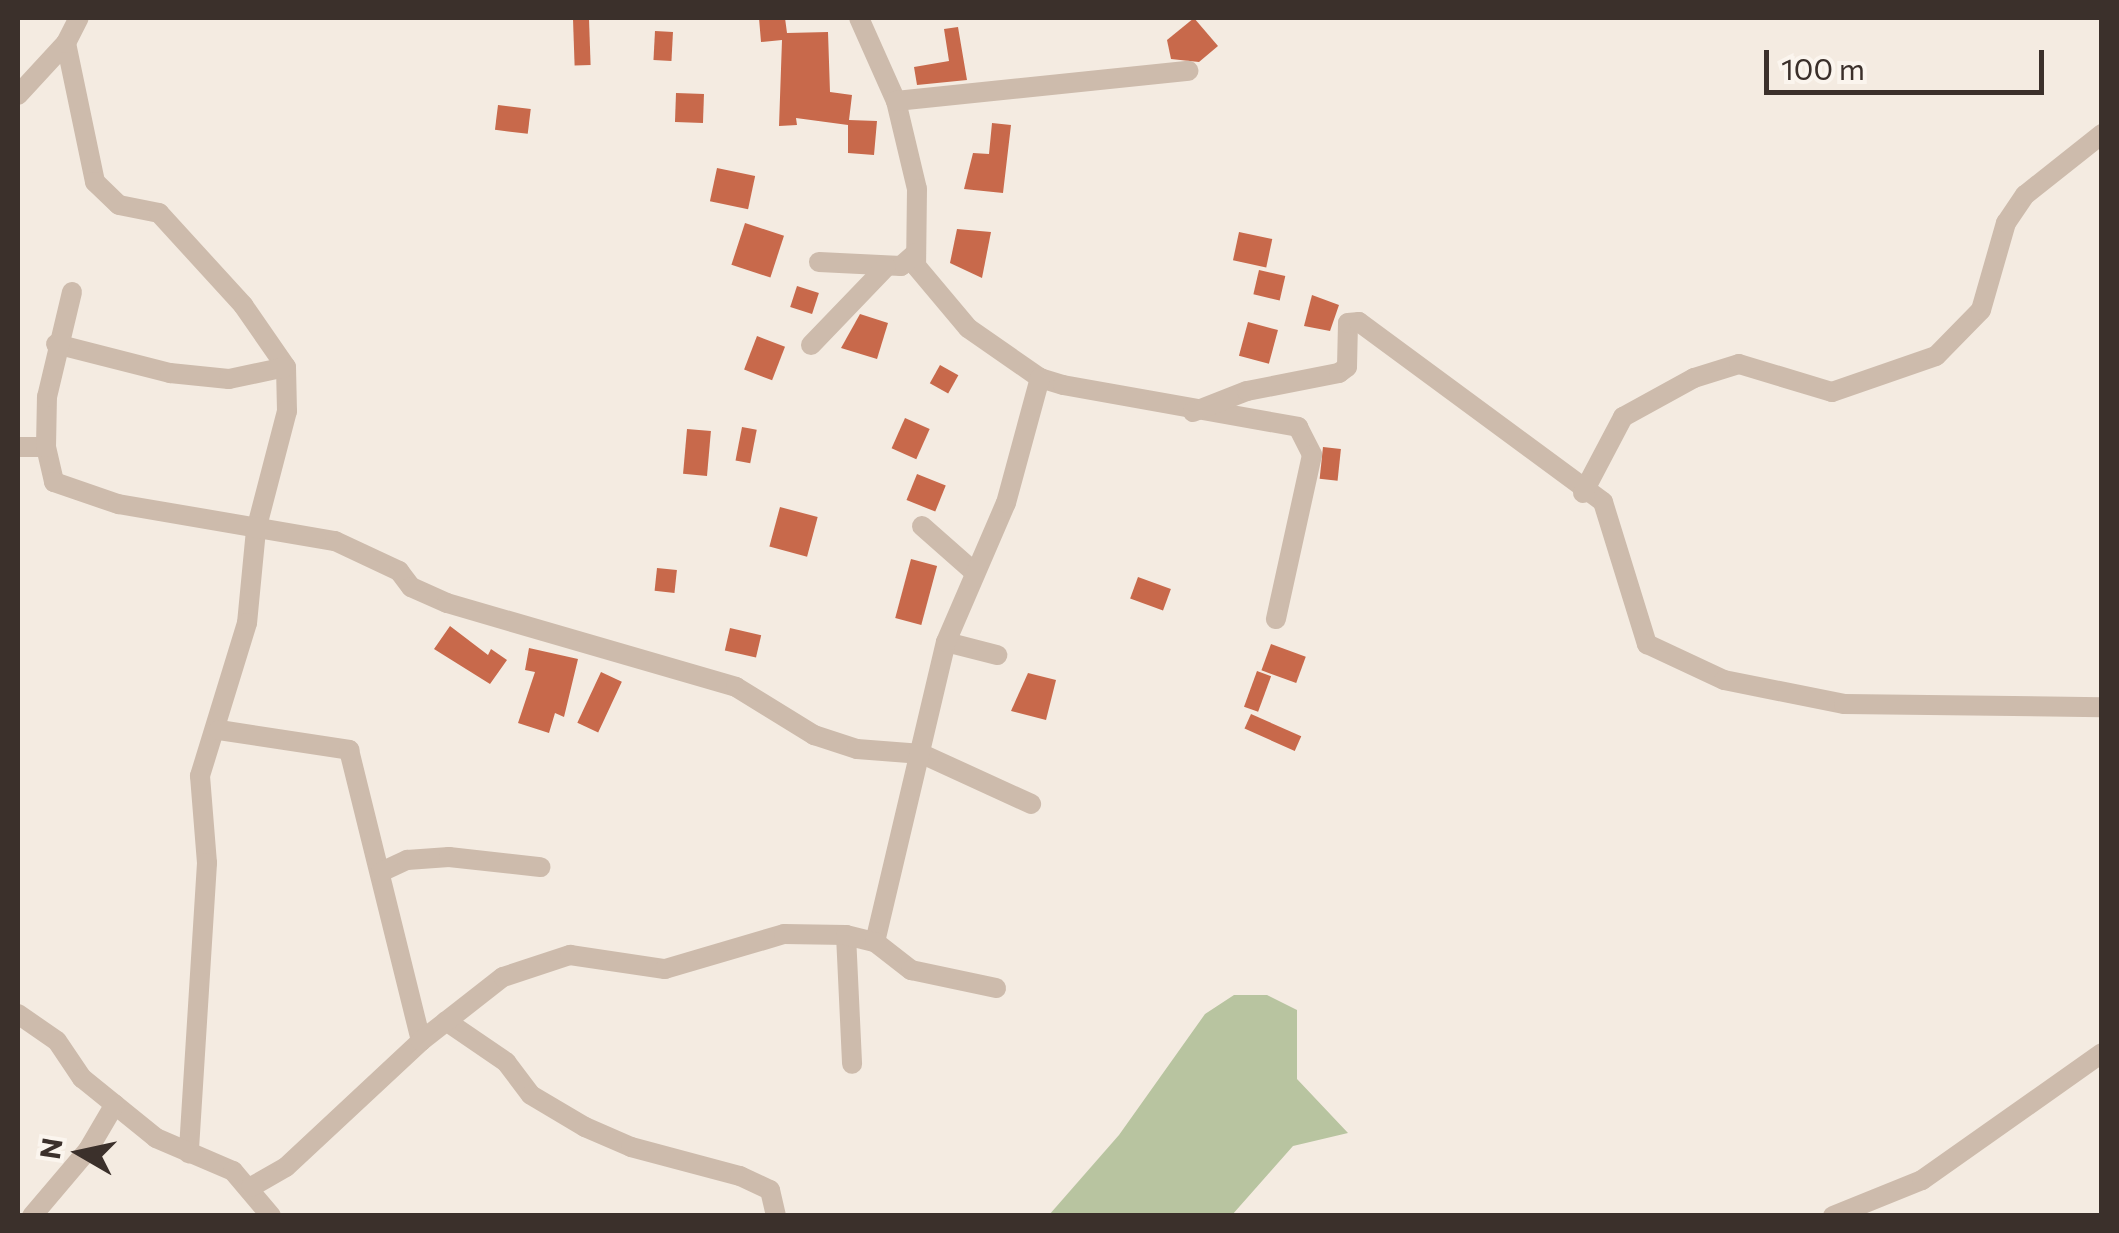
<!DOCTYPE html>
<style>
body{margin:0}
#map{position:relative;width:2119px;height:1233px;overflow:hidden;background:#f4ebe1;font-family:Commissioner,sans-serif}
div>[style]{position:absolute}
.green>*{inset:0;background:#b8c4a0}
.building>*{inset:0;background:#c8694b;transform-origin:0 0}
.minor>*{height:20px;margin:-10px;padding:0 10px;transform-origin:10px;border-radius:10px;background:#cdbbac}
span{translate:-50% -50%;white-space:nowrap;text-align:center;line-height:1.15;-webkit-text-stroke:10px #fbf5ee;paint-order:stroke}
.frame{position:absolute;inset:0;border:20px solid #3b302b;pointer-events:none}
.north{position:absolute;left:30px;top:1103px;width:100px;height:100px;-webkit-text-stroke:8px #fbf5ee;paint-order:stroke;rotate:279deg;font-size:28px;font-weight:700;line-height:40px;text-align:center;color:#3b302b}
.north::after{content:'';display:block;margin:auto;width:35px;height:45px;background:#3b302b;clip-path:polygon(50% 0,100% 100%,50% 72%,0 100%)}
.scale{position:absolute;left:1764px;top:50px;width:280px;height:45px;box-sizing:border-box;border:5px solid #3b302b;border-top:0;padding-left:12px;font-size:30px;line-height:35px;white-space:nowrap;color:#3b302b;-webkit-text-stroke:8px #fbf5ee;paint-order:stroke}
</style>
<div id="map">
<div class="green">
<div style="clip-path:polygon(1234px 995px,1267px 995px,1297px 1010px,1297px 1079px,1348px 1133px,1293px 1146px,1232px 1215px,1049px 1215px,1119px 1135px,1205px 1014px)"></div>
</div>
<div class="building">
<div style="clip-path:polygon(759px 18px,785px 18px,787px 33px,828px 32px,830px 92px,852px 95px,849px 120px,877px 121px,874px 155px,848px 153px,848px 125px,796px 118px,797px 125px,779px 126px,782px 40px,761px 42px)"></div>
<div style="clip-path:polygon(1194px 18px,1218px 46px,1199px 62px,1171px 59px,1167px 40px)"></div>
<div style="left:589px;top:19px;width:46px;height:16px;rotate:88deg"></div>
<div style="clip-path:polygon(958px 27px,967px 80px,917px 85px,914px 67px,949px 61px,944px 29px)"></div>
<div style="left:655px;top:31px;width:18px;height:29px;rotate:3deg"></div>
<div style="left:676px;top:93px;width:28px;height:29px;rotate:2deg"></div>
<div style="left:498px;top:105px;width:33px;height:25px;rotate:7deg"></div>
<div style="clip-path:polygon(992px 123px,1011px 125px,1003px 193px,964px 189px,973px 153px,989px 154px)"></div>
<div style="left:717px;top:168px;width:39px;height:34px;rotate:12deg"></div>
<div style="left:745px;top:223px;width:41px;height:44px;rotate:18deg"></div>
<div style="clip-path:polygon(957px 229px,991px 232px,982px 278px,950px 263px)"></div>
<div style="left:1239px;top:232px;width:34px;height:29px;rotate:12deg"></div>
<div style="left:1259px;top:270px;width:27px;height:25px;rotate:13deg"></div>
<div style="left:797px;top:286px;width:23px;height:22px;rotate:18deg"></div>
<div style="clip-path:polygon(1312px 295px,1339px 305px,1330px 331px,1304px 326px)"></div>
<div style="clip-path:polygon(860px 314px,888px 323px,877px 359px,841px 348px)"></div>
<div style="left:1248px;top:322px;width:31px;height:35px;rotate:15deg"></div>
<div style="left:757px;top:336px;width:30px;height:36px;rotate:21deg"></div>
<div style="left:940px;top:365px;width:21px;height:21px;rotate:29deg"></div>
<div style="left:905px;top:418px;width:27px;height:33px;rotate:24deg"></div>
<div style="left:742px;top:427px;width:15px;height:34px;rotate:11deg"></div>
<div style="left:687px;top:429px;width:24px;height:45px;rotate:5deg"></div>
<div style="left:1323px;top:447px;width:18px;height:32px;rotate:6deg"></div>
<div style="left:917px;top:474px;width:31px;height:28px;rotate:22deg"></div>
<div style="left:780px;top:507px;width:39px;height:41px;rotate:15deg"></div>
<div style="left:911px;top:559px;width:27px;height:61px;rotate:15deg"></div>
<div style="left:657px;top:568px;width:20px;height:23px;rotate:6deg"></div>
<div style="left:1138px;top:577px;width:35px;height:23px;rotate:20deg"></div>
<div style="clip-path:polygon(450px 626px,488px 655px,491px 649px,507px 660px,490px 684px,434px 649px)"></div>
<div style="left:730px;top:628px;width:32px;height:23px;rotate:13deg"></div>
<div style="left:1271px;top:644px;width:37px;height:28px;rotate:20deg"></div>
<div style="clip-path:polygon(529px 648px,578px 659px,564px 717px,555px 713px,549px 733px,518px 723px,535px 672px,525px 670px)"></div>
<div style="left:1257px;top:671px;width:15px;height:38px;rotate:20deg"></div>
<div style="left:601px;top:672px;width:23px;height:56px;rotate:25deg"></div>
<div style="clip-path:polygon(1028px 673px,1056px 680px,1046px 720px,1011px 711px)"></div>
<div style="left:1251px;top:714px;width:55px;height:16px;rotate:24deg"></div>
</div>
<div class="minor">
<div style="left:859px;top:18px;width:91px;rotate:66deg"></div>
<div style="left:896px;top:101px;width:90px;rotate:76.6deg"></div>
<div style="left:917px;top:189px;width:77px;rotate:90.7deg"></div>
<div style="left:916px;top:266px;width:81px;rotate:50deg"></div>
<div style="left:968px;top:328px;width:88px;rotate:34.8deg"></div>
<div style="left:1040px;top:378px;width:24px;rotate:17deg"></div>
<div style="left:1063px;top:385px;width:239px;rotate:10.1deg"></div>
<div style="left:1298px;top:427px;width:31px;rotate:63deg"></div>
<div style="left:1312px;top:455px;width:168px;rotate:102.4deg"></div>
<div style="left:66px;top:43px;width:142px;rotate:78.2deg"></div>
<div style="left:95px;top:182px;width:33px;rotate:44deg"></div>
<div style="left:119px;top:205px;width:41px;rotate:11.3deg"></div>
<div style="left:159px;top:213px;width:125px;rotate:47.6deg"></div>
<div style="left:243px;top:305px;width:75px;rotate:55.3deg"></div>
<div style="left:286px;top:367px;width:44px;rotate:88.7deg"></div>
<div style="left:287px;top:411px;width:123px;rotate:104.6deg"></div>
<div style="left:256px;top:530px;width:93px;rotate:95.5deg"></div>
<div style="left:247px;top:623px;width:160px;rotate:107.1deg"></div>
<div style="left:200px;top:776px;width:87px;rotate:85.4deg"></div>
<div style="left:207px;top:863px;width:291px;rotate:93.6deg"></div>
<div style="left:18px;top:95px;width:71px;rotate:-47.3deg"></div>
<div style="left:66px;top:43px;width:28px;rotate:-63deg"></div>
<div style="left:896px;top:101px;width:294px;rotate:-5.9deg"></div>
<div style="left:819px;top:262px;width:82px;rotate:2.8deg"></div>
<div style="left:901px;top:266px;width:20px;rotate:-41deg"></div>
<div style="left:56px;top:344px;width:118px;rotate:14.3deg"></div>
<div style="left:170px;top:373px;width:59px;rotate:5.8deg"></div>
<div style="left:229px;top:379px;width:58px;rotate:-11.9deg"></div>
<div style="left:811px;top:345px;width:108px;rotate:-46.1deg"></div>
<div style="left:1193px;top:412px;width:58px;rotate:-21.3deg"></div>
<div style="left:1247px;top:391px;width:94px;rotate:-11.1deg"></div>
<div style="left:1339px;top:373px;width:10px;rotate:-37deg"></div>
<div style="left:1347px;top:367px;width:44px;rotate:-88.7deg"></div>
<div style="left:1348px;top:323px;width:11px;rotate:-5deg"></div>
<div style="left:1359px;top:322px;width:303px;rotate:36.4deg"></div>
<div style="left:1603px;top:502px;width:149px;rotate:72.8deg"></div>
<div style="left:1647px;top:644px;width:85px;rotate:25.1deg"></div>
<div style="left:1724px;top:680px;width:122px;rotate:11.3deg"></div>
<div style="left:1844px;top:704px;width:258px;rotate:0.7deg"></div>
<div style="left:18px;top:447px;width:28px"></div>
<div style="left:46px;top:447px;width:36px;rotate:77deg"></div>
<div style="left:54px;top:482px;width:68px;rotate:19deg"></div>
<div style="left:118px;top:504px;width:220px;rotate:9.7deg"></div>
<div style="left:335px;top:541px;width:71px;rotate:25.1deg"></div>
<div style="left:399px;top:571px;width:20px;rotate:53deg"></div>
<div style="left:411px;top:587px;width:39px;rotate:24deg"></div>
<div style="left:447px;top:603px;width:301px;rotate:16.2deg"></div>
<div style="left:736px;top:687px;width:92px;rotate:31.6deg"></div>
<div style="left:814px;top:735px;width:45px;rotate:18deg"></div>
<div style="left:857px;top:749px;width:65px;rotate:4.4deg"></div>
<div style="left:922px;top:754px;width:120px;rotate:24.6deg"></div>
<div style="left:46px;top:447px;width:50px;rotate:-88.9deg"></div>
<div style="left:47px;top:397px;width:108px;rotate:-76.6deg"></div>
<div style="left:1583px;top:493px;width:86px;rotate:-62.2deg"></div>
<div style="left:1623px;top:417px;width:81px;rotate:-28.8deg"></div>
<div style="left:1694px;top:378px;width:47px;rotate:-17.3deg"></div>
<div style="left:1739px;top:364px;width:97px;rotate:16.8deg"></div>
<div style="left:1832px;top:392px;width:110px;rotate:-19.1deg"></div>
<div style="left:1936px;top:356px;width:64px;rotate:-45.6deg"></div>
<div style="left:1981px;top:310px;width:91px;rotate:-74deg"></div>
<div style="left:2006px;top:223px;width:34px;rotate:-56deg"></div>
<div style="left:2025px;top:195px;width:98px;rotate:-38.4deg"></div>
<div style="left:922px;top:526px;width:68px;rotate:41.4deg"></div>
<div style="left:946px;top:642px;width:53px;rotate:14.3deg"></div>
<div style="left:219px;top:730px;width:132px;rotate:8.7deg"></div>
<div style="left:349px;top:750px;width:300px;rotate:76.1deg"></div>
<div style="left:381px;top:872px;width:29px;rotate:-25deg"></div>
<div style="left:407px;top:860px;width:42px;rotate:-4.1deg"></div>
<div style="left:449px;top:857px;width:92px;rotate:6.3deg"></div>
<div style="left:846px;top:935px;width:129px;rotate:87.3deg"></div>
<div style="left:875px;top:942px;width:308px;rotate:-76.7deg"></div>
<div style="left:946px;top:642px;width:151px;rotate:-66.7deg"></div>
<div style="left:1006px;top:503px;width:130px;rotate:-74.8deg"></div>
<div style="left:18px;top:1014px;width:47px;rotate:34.7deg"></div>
<div style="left:57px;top:1041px;width:45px;rotate:56deg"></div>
<div style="left:82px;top:1078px;width:95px;rotate:39deg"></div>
<div style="left:156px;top:1138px;width:84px;rotate:23.2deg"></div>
<div style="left:233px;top:1171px;width:59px;rotate:49.8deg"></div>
<div style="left:446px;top:1021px;width:73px;rotate:34.3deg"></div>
<div style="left:506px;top:1062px;width:41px;rotate:52.9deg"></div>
<div style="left:531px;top:1095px;width:63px;rotate:30.7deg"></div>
<div style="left:585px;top:1127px;width:50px;rotate:23.5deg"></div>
<div style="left:631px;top:1147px;width:113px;rotate:14.9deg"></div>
<div style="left:740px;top:1176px;width:33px;rotate:25deg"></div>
<div style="left:770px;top:1190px;width:27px;rotate:77deg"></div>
<div style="left:251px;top:1187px;width:40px;rotate:-29.7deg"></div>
<div style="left:286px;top:1167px;width:185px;rotate:-43deg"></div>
<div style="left:421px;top:1041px;width:104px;rotate:-38deg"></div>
<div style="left:503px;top:977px;width:71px;rotate:-18.2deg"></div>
<div style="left:570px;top:955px;width:96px;rotate:8.4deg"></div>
<div style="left:665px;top:969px;width:124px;rotate:-16.4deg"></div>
<div style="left:784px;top:934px;width:62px;rotate:0.9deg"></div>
<div style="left:846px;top:935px;width:30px;rotate:14deg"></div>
<div style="left:875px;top:942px;width:46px;rotate:37.9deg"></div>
<div style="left:911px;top:970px;width:87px;rotate:12deg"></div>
<div style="left:32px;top:1216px;width:87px;rotate:-49.7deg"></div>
<div style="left:88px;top:1150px;width:53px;rotate:-59.6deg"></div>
<div style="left:1833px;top:1216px;width:96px;rotate:-22deg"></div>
<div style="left:1922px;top:1180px;width:220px;rotate:-35.2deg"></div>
</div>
<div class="frame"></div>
<div class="north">N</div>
<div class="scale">100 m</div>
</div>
